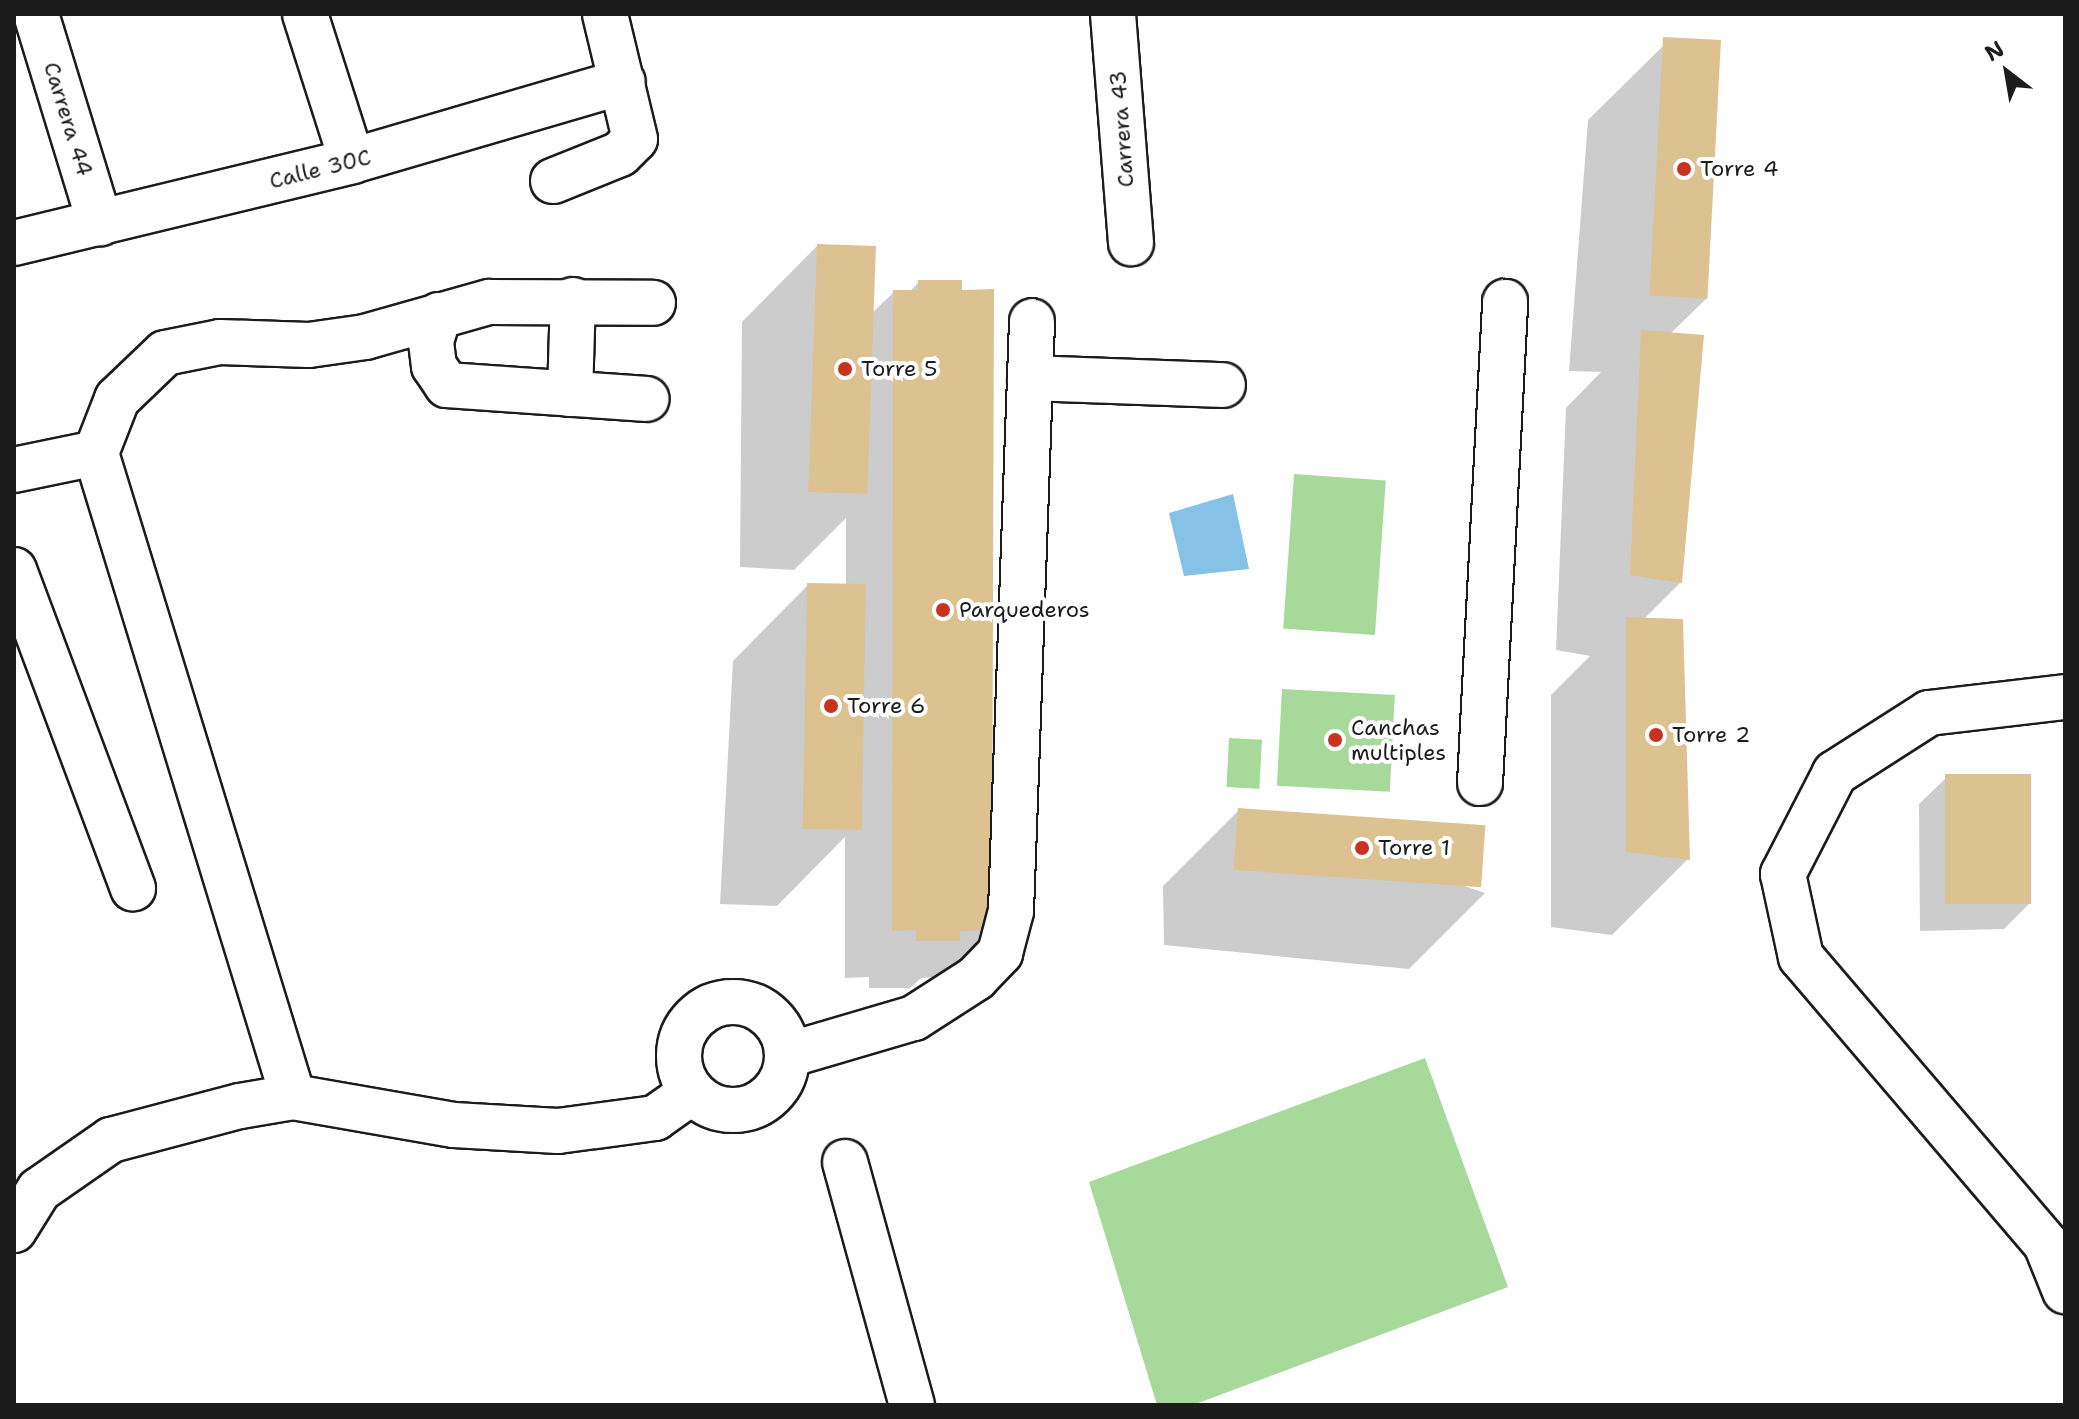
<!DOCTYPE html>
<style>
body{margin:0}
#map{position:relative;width:2079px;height:1419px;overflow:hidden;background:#fff;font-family:"Shantell Sans",sans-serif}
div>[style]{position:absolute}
.green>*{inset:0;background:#a7d99a;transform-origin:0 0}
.water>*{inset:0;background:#85c2e5}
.shadow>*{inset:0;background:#0003}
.building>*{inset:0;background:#dcc191;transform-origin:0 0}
.roads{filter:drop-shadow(2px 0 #1c1c1c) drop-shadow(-2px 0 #1c1c1c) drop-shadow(0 2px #1c1c1c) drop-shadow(0 -2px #1c1c1c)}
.minor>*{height:44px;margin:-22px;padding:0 22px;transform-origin:22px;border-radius:22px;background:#fff}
.minor>.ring{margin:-22px;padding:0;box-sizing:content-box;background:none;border:44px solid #fff;border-radius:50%}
.dots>*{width:22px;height:22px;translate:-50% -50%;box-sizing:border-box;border:4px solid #fff;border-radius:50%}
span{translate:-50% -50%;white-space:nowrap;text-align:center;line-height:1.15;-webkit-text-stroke:8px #fff;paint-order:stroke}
.street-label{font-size:22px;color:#1c1c1c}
.poi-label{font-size:22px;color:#1c1c1c}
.left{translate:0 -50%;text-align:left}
.frame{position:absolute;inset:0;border:16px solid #1c1c1c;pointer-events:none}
.north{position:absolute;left:1967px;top:32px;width:80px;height:80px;-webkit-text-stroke:6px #fff;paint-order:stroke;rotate:329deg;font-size:22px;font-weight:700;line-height:32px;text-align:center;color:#1c1c1c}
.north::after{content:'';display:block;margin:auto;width:28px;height:36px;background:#1c1c1c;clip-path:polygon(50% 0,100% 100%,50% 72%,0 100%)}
</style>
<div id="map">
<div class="green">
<div style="left:1294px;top:474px;width:92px;height:155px;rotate:4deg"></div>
<div style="left:1282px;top:689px;width:113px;height:97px;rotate:3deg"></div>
<div style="left:1229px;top:738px;width:33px;height:49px;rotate:3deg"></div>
<div style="clip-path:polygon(1425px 1058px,1508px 1287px,1193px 1405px,1157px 1405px,1089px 1182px)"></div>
</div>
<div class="water">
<div style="clip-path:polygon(1233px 494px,1249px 569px,1184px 576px,1169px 513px)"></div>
</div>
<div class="shadow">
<div style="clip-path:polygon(1664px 45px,1707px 298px,1670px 334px,1680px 583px,1643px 620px,1688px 859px,1612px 935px,1551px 927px,1551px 695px,1590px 656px,1556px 650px,1566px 408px,1601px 372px,1569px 371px,1588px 120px)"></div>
<div style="clip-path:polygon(817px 246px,872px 313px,894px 292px,909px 292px,919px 282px,990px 930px,942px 977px,921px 978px,910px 988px,869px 988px,869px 977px,845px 978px,845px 837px,777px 906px,720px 904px,733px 661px,808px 585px,846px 585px,846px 518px,794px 570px,740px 567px,742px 322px)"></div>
<div style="clip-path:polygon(1946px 778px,2030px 903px,2004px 929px,1920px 931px,1919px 804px)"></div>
<div style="clip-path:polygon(1239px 810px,1485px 893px,1409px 969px,1164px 945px,1163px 886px)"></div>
</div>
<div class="building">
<div style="left:1721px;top:40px;width:259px;height:58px;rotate:93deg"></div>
<div style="left:817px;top:244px;width:59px;height:248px;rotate:2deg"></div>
<div style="clip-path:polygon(918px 280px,962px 280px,962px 290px,994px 289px,992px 930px,960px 931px,960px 941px,916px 941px,916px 930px,892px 931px,893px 290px,918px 290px)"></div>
<div style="clip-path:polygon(1641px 330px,1704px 335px,1682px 583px,1630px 575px)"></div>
<div style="left:807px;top:583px;width:59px;height:246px;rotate:1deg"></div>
<div style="clip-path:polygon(1626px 617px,1683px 619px,1690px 860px,1626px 852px)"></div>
<div style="left:2031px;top:774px;width:130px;height:86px;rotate:90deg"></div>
<div style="left:1238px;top:808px;width:248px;height:62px;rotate:4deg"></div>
</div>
<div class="roads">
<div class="minor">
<div style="left:36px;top:14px;width:219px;rotate:73deg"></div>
<div style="left:305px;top:14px;width:154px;rotate:72.3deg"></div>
<div style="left:1113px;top:14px;width:230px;rotate:85.5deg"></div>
<div style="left:553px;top:181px;width:72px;rotate:-21.9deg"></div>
<div style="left:620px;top:154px;width:21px;rotate:-45deg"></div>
<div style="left:635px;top:139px;width:129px;rotate:-103.5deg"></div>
<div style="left:14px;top:243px;width:348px;rotate:-13.6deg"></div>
<div style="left:352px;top:161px;width:282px;rotate:-16.3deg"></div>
<div style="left:439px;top:315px;width:28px;rotate:107deg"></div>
<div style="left:431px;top:342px;width:24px;rotate:83deg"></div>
<div style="left:434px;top:366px;width:23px;rotate:56deg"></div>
<div style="left:447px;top:385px;width:200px;rotate:4deg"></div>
<div style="left:1030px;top:378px;width:193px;rotate:2.1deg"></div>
<div style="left:570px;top:394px;width:94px;rotate:-88.2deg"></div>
<div style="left:14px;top:470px;width:84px;rotate:-11.7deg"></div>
<div style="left:14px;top:570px;width:340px;rotate:69.5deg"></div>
<div style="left:2065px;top:697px;width:137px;rotate:173.3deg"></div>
<div style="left:1929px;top:713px;width:112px;rotate:147.4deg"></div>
<div style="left:1835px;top:773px;width:114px;rotate:117.2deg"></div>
<div style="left:1783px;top:874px;width:85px;rotate:77.8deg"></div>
<div style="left:1801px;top:957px;width:377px;rotate:49.5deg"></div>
<div style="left:2046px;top:1244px;width:51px;rotate:68deg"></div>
<div style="left:1480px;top:783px;width:482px;rotate:-87deg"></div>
<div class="ring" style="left:679px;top:1002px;width:64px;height:64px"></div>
<div style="left:788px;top:1055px;width:131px;rotate:-16.4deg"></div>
<div style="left:914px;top:1018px;width:74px;rotate:-32.8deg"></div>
<div style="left:976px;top:978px;width:35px;rotate:-46deg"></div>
<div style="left:1000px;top:953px;width:43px;rotate:-75.3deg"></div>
<div style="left:1011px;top:911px;width:590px;rotate:-87.96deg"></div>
<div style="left:293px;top:1097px;width:673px;rotate:-107.01deg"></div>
<div style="left:96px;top:453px;width:58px;rotate:-68.7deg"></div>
<div style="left:117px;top:399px;width:66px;rotate:-43.8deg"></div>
<div style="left:165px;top:353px;width:56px;rotate:-11.3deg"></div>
<div style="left:220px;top:342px;width:89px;rotate:1.9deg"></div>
<div style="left:309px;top:345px;width:57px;rotate:-8.1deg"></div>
<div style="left:365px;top:337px;width:129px;rotate:-15.8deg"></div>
<div style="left:489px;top:302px;width:164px;rotate:0.3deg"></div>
<div style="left:845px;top:1162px;width:252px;rotate:74.6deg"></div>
<div style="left:14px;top:1230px;width:47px;rotate:-58deg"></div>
<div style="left:39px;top:1190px;width:88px;rotate:-34.8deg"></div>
<div style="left:111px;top:1140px;width:133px;rotate:-14.8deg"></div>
<div style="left:240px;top:1106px;width:54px;rotate:-9.6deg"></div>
<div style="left:293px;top:1097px;width:163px;rotate:9.9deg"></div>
<div style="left:454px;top:1125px;width:104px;rotate:3.3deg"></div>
<div style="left:558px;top:1131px;width:98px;rotate:-7.6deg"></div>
<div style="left:655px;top:1118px;width:45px;rotate:-35.1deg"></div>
</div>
</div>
<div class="dots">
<div style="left:1684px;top:169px;background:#c8321e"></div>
<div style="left:845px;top:369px;background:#c8321e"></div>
<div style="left:943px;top:610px;background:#c8321e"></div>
<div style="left:831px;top:706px;background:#c8321e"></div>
<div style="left:1656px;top:735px;background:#c8321e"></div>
<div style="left:1335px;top:740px;background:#c8321e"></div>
<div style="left:1362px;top:848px;background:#c8321e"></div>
</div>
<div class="street-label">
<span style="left:68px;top:119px;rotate:73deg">Carrera 44</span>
<span style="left:1122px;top:129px;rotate:-94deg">Carrera 43</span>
<span style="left:320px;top:169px;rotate:-14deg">Calle 30C</span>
</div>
<div class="poi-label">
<span class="left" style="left:1700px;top:169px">Torre 4</span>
<span class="left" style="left:861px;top:369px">Torre 5</span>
<span class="left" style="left:959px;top:610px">Parquederos</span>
<span class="left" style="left:847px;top:706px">Torre 6</span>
<span class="left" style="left:1351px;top:740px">Canchas<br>multiples</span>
<span class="left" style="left:1672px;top:735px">Torre 2</span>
<span class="left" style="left:1378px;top:848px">Torre 1</span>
</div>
<div class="frame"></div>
<div class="north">N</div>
</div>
